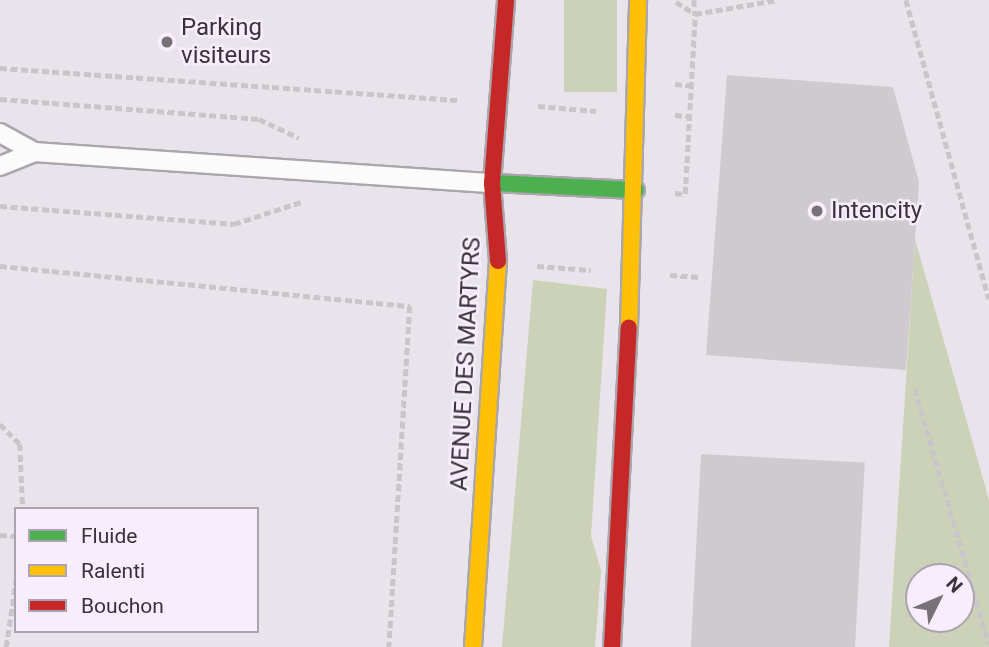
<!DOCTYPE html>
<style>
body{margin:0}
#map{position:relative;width:989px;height:647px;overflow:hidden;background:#e9e4ec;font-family:Roboto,sans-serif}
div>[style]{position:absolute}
.green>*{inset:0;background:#ccd2b7;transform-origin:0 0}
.building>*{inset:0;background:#cecacf;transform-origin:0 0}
.path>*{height:4.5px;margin-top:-2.25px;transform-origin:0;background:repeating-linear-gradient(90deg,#c8c6c9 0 7px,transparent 0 10.5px)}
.roads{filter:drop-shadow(2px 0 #aaa6ac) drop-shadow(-2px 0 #aaa6ac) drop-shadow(0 2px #aaa6ac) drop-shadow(0 -2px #aaa6ac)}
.lane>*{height:18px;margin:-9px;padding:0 9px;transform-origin:9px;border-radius:9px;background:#fcfbfc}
.fast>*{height:16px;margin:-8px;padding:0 8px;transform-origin:8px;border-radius:8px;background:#4caf50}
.slow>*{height:16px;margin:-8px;padding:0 8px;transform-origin:8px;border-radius:8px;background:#ffc107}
.jam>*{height:16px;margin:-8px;padding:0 8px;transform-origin:8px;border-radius:8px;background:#c62828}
.dots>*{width:19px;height:19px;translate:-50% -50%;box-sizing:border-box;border:4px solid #f7edfd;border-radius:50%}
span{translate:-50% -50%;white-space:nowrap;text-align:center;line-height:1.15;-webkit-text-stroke:5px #f7edfd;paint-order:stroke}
.poi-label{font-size:24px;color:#38343a}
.left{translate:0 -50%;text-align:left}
.street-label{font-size:24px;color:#38343a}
.legend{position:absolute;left:14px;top:507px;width:245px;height:126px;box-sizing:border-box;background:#f7edfd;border:2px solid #aba3af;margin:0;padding:9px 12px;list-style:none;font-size:21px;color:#38343a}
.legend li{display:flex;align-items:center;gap:14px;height:35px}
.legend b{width:35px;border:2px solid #aba3af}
.north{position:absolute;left:905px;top:563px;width:70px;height:70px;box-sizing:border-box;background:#f7edfd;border:2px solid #aba3af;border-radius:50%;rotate:47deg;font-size:19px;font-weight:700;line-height:28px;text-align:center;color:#38343a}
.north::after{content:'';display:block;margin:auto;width:24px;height:32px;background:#767278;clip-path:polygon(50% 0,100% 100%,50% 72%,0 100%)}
</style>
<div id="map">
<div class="green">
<div style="left:564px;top:0;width:53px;height:92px"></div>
<div style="clip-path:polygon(evenodd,915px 239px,989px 500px,989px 647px,889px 647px,915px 239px,961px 577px,961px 619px,919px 619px,919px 577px,961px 577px)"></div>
<div style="clip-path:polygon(533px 280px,607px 289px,591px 536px,601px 570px,595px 647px,502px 647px)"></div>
</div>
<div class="building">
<div style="clip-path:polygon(727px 75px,893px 87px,919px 182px,906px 370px,706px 355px)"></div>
<div style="left:701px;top:454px;width:164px;height:194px;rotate:3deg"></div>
</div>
<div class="path">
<div style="left:694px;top:0;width:14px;rotate:86deg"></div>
<div style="left:906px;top:0;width:310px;rotate:74.5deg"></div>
<div style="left:676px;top:2px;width:22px;rotate:32deg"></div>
<div style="left:0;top:68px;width:461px;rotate:4deg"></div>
<div style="left:675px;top:84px;width:18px;rotate:6deg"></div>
<div style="left:0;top:99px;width:260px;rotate:4.4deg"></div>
<div style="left:259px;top:119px;width:44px;rotate:25.4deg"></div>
<div style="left:538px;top:106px;width:58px;rotate:4.9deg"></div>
<div style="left:675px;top:115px;width:15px;rotate:4deg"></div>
<div style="left:675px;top:193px;width:10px;rotate:6deg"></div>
<div style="left:685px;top:194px;width:180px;rotate:-86.8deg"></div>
<div style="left:695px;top:14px;width:84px;rotate:-9.6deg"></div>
<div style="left:0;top:206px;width:235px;rotate:4.4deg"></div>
<div style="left:234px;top:224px;width:71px;rotate:-18.2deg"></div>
<div style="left:0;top:266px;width:412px;rotate:5.6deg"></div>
<div style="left:410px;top:306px;width:342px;rotate:93.5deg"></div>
<div style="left:537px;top:266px;width:54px;rotate:4.2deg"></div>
<div style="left:670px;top:275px;width:30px;rotate:4deg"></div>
<div style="left:915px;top:389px;width:266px;rotate:73.8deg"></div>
<div style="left:0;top:424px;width:28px;rotate:45deg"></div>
<div style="left:20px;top:444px;width:65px;rotate:87.4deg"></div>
<div style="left:0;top:535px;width:16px;rotate:4deg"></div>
<div style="left:6px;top:647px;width:68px;rotate:-81.5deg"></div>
</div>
<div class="roads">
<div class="lane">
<div style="left:0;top:133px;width:39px;rotate:29deg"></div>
<div style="left:0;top:166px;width:37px;rotate:-22deg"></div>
<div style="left:34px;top:152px;width:459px;rotate:3.9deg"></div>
</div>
<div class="fast">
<div style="left:492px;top:183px;width:144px;rotate:2.8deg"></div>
</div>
<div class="slow">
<div style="left:629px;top:327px;width:327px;rotate:-88.4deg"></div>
<div style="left:473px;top:647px;width:387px;rotate:-86.3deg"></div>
</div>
<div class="jam">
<div style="left:498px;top:261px;width:78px;rotate:-94.4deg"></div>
<div style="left:492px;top:183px;width:184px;rotate:-85.6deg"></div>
<div style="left:612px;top:647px;width:320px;rotate:-87deg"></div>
</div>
</div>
<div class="dots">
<div style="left:167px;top:42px;background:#767278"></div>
<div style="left:817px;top:211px;background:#767278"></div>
</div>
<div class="poi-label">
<span class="left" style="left:181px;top:42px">Parking<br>visiteurs</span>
<span class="left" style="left:831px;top:211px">Intencity</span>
</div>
<div class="street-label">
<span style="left:466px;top:364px;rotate:-87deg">AVENUE DES MARTYRS</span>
</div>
<ul class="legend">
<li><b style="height:9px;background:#4caf50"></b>Fluide</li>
<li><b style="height:9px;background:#ffc107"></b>Ralenti</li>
<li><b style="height:9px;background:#c62828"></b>Bouchon</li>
</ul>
<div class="north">N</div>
</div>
